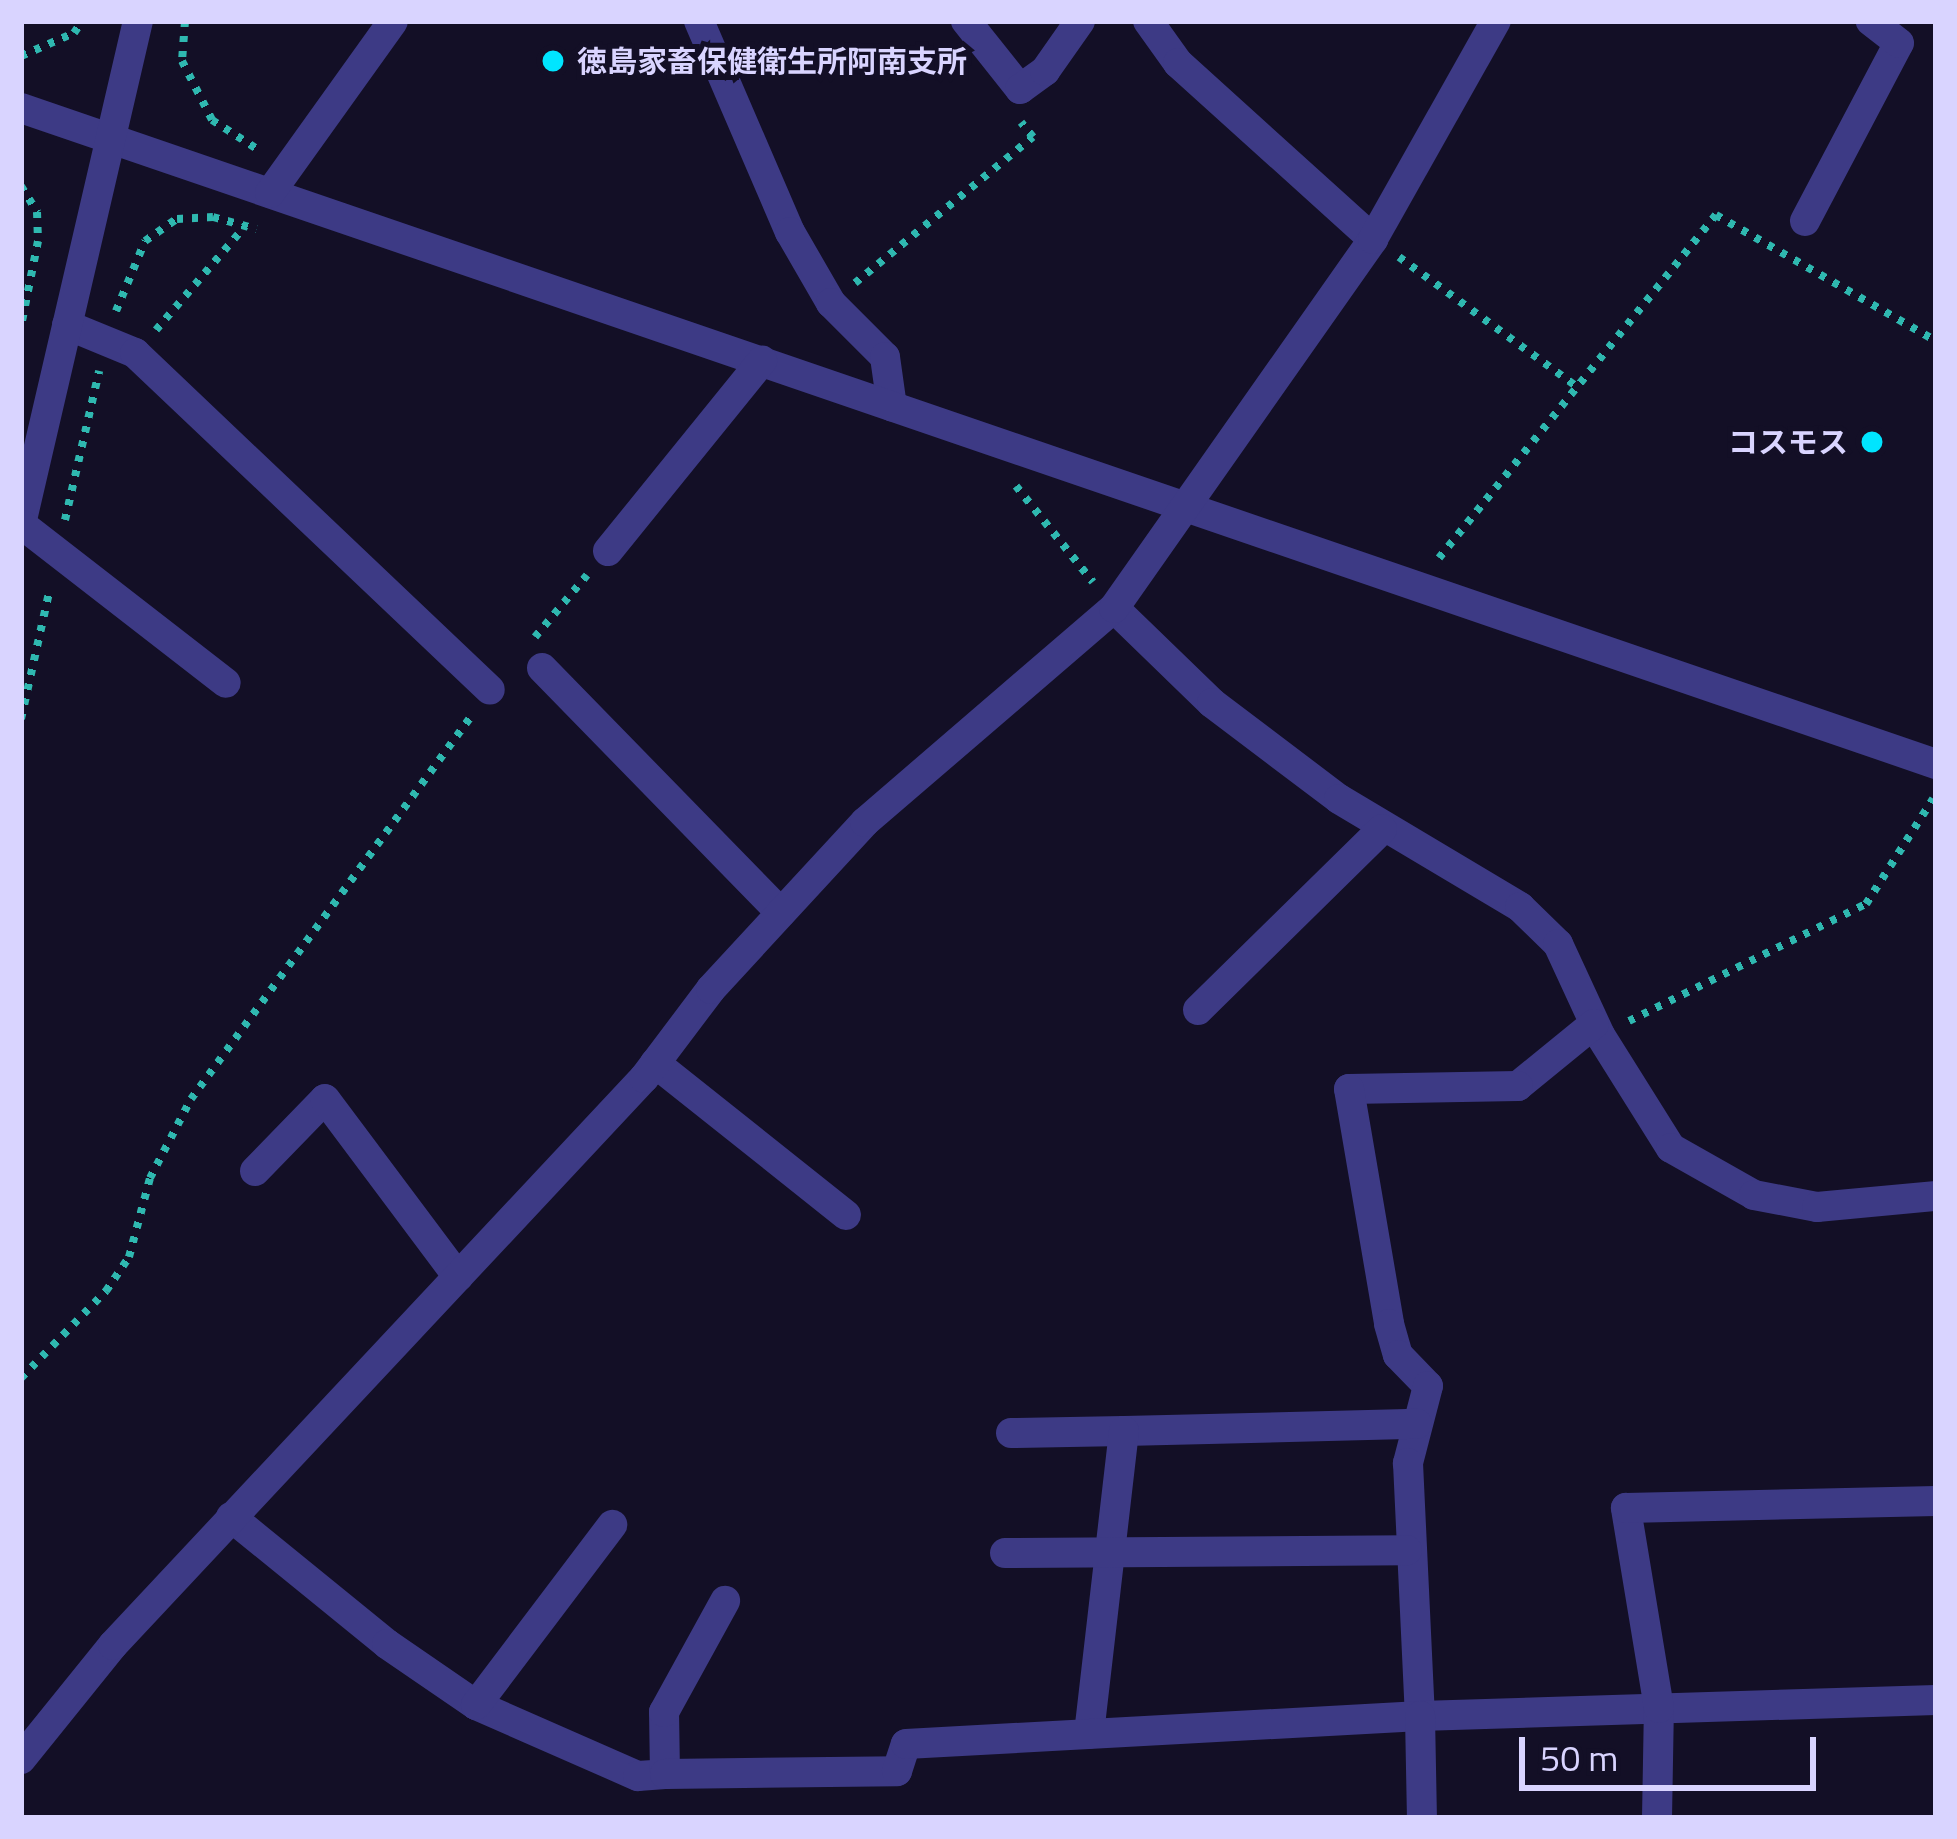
<!DOCTYPE html>
<meta charset="utf-8">
<style>
body{margin:0}
#map{position:relative;width:1957px;height:1839px;overflow:hidden;background:#130f26;font-family:"Titillium Web","Noto Sans JP",sans-serif}
div>[style]{position:absolute}
.path>*{height:8px;margin-top:-4px;transform-origin:0;background:repeating-linear-gradient(90deg,#2fb8b0 0 6px,transparent 0 15px)}
.minor>*{height:30px;margin:-15px;padding:0 15px;transform-origin:15px;border-radius:15px;background:#3d3a85}
.dots>*{width:33px;height:33px;translate:-50% -50%;box-sizing:border-box;border:6px solid #130f26;border-radius:50%}
span{translate:-50% -50%;white-space:nowrap;text-align:center;line-height:1.15;-webkit-text-stroke:10px #130f26;paint-order:stroke}
.poi-label{font-size:30px;color:#d9d4ff;font-weight:700}
.left{translate:0 -50%;text-align:left}
.right{translate:-100% -50%;text-align:right}
.frame{position:absolute;inset:0;border:24px solid #d9d4ff;pointer-events:none}
.scale{position:absolute;left:1519px;top:1737px;width:297px;height:54px;box-sizing:border-box;border:6px solid #d9d4ff;border-top:0;padding-left:15px;font-size:36px;line-height:42px;white-space:nowrap;color:#d9d4ff;-webkit-text-stroke:9px #130f26;paint-order:stroke}
</style>
<div id="map">
<div class="path">
<div style="left:185px;top:21px;width:40px;rotate:94.3deg"></div>
<div style="left:182px;top:61px;width:66px;rotate:63deg"></div>
<div style="left:212px;top:120px;width:54px;rotate:32.8deg"></div>
<div style="left:21px;top:56px;width:58px;rotate:-23.5deg"></div>
<div style="left:74px;top:33px;width:14px;rotate:-56deg"></div>
<div style="left:21px;top:186px;width:31px;rotate:58deg"></div>
<div style="left:37px;top:212px;width:29px;rotate:88deg"></div>
<div style="left:38px;top:241px;width:87px;rotate:101.3deg"></div>
<div style="left:1399px;top:257px;width:220px;rotate:36.1deg"></div>
<div style="left:855px;top:283px;width:230px;rotate:-39.4deg"></div>
<div style="left:1033px;top:137px;width:19px;rotate:-129deg"></div>
<div style="left:116px;top:311px;width:76px;rotate:-67.5deg"></div>
<div style="left:145px;top:241px;width:39px;rotate:-35deg"></div>
<div style="left:177px;top:219px;width:36px;rotate:-3deg"></div>
<div style="left:213px;top:217px;width:45px;rotate:15.6deg"></div>
<div style="left:156px;top:330px;width:137px;rotate:-49.4deg"></div>
<div style="left:1016px;top:486px;width:123px;rotate:51.3deg"></div>
<div style="left:65px;top:520px;width:153px;rotate:-77.1deg"></div>
<div style="left:1439px;top:558px;width:441px;rotate:-51.1deg"></div>
<div style="left:1716px;top:215px;width:254px;rotate:29.8deg"></div>
<div style="left:535px;top:637px;width:81px;rotate:-50deg"></div>
<div style="left:21px;top:719px;width:134px;rotate:-77.5deg"></div>
<div style="left:1629px;top:1021px;width:264px;rotate:-26.3deg"></div>
<div style="left:1866px;top:904px;width:125px;rotate:-57.5deg"></div>
<div style="left:21px;top:1378px;width:122px;rotate:-45.7deg"></div>
<div style="left:106px;top:1291px;width:41px;rotate:-55.9deg"></div>
<div style="left:129px;top:1257px;width:82px;rotate:-75.1deg"></div>
<div style="left:150px;top:1178px;width:89px;rotate:-62.6deg"></div>
<div style="left:191px;top:1099px;width:477px;rotate:-53.8deg"></div>
</div>
<div class="minor">
<div style="left:699px;top:21px;width:230px;rotate:66.7deg"></div>
<div style="left:790px;top:232px;width:82px;rotate:60deg"></div>
<div style="left:831px;top:303px;width:76px;rotate:45deg"></div>
<div style="left:885px;top:357px;width:50px;rotate:82deg"></div>
<div style="left:966px;top:21px;width:87px;rotate:51.5deg"></div>
<div style="left:1020px;top:89px;width:31px;rotate:-36deg"></div>
<div style="left:1045px;top:71px;width:61px;rotate:-55deg"></div>
<div style="left:1148px;top:21px;width:52px;rotate:54.5deg"></div>
<div style="left:1178px;top:63px;width:263px;rotate:42.1deg"></div>
<div style="left:21px;top:108px;width:2024px;rotate:18.91deg"></div>
<div style="left:270px;top:193px;width:211px;rotate:-54.4deg"></div>
<div style="left:1805px;top:221px;width:201px;rotate:-62.2deg"></div>
<div style="left:1899px;top:43px;width:36px;rotate:-142deg"></div>
<div style="left:67px;top:325px;width:74px;rotate:22.4deg"></div>
<div style="left:135px;top:353px;width:489px;rotate:43.5deg"></div>
<div style="left:21px;top:524px;width:516px;rotate:-76.91deg"></div>
<div style="left:21px;top:524px;width:259px;rotate:37.8deg"></div>
<div style="left:608px;top:551px;width:245px;rotate:-51deg"></div>
<div style="left:1114px;top:608px;width:136px;rotate:44.1deg"></div>
<div style="left:1212px;top:703px;width:159px;rotate:37.1deg"></div>
<div style="left:1339px;top:799px;width:211px;rotate:30.8deg"></div>
<div style="left:1520px;top:907px;width:53px;rotate:44.2deg"></div>
<div style="left:1558px;top:944px;width:100px;rotate:65.2deg"></div>
<div style="left:1600px;top:1035px;width:133px;rotate:57.9deg"></div>
<div style="left:1671px;top:1148px;width:95px;rotate:29.5deg"></div>
<div style="left:1754px;top:1195px;width:64px;rotate:10.8deg"></div>
<div style="left:1817px;top:1207px;width:120px;rotate:-5.3deg"></div>
<div style="left:542px;top:668px;width:342px;rotate:45.7deg"></div>
<div style="left:1198px;top:1010px;width:258px;rotate:-44.5deg"></div>
<div style="left:1594px;top:1024px;width:98px;rotate:140.8deg"></div>
<div style="left:1518px;top:1086px;width:169px;rotate:179deg"></div>
<div style="left:1349px;top:1089px;width:238px;rotate:80.3deg"></div>
<div style="left:1389px;top:1324px;width:32px;rotate:74deg"></div>
<div style="left:1398px;top:1355px;width:43px;rotate:45.9deg"></div>
<div style="left:1428px;top:1386px;width:80px;rotate:104.6deg"></div>
<div style="left:1408px;top:1463px;width:253px;rotate:87.3deg"></div>
<div style="left:1420px;top:1716px;width:516px;rotate:-1.78deg"></div>
<div style="left:655px;top:1063px;width:244px;rotate:38.5deg"></div>
<div style="left:255px;top:1171px;width:100px;rotate:-45.8deg"></div>
<div style="left:325px;top:1099px;width:222px;rotate:53.2deg"></div>
<div style="left:1124px;top:1431px;width:293px;rotate:-1.4deg"></div>
<div style="left:1011px;top:1433px;width:113px;rotate:-1deg"></div>
<div style="left:1124px;top:1431px;width:305px;rotate:96.6deg"></div>
<div style="left:231px;top:1517px;width:201px;rotate:39.1deg"></div>
<div style="left:387px;top:1644px;width:108px;rotate:34.4deg"></div>
<div style="left:476px;top:1705px;width:177px;rotate:23.7deg"></div>
<div style="left:638px;top:1776px;width:27px;rotate:-4deg"></div>
<div style="left:665px;top:1774px;width:62px;rotate:-90.9deg"></div>
<div style="left:664px;top:1712px;width:127px;rotate:-61.2deg"></div>
<div style="left:1005px;top:1553px;width:402px;rotate:-0.4deg"></div>
<div style="left:476px;top:1705px;width:226px;rotate:-52.9deg"></div>
<div style="left:21px;top:1759px;width:146px;rotate:-51.1deg"></div>
<div style="left:113px;top:1645px;width:777px;rotate:-46.88deg"></div>
<div style="left:644px;top:1078px;width:111px;rotate:-53deg"></div>
<div style="left:711px;top:989px;width:227px;rotate:-47.3deg"></div>
<div style="left:865px;top:822px;width:328px;rotate:-40.7deg"></div>
<div style="left:1114px;top:608px;width:451px;rotate:-54.9deg"></div>
<div style="left:1373px;top:239px;width:250px;rotate:-60.6deg"></div>
<div style="left:665px;top:1774px;width:232px;rotate:-0.7deg"></div>
<div style="left:897px;top:1771px;width:28px;rotate:-72deg"></div>
<div style="left:906px;top:1744px;width:515px;rotate:-3.12deg"></div>
<div style="left:1420px;top:1716px;width:102px;rotate:88.9deg"></div>
<div style="left:1657px;top:1818px;width:110px;rotate:-89deg"></div>
<div style="left:1659px;top:1708px;width:203px;rotate:-99.4deg"></div>
<div style="left:1626px;top:1508px;width:310px;rotate:-1.3deg"></div>
</div>
<div class="dots">
<div style="left:553px;top:61px;background:#00e5ff"></div>
<div style="left:1872px;top:442px;background:#00e5ff"></div>
</div>
<div class="poi-label">
<span class="left" style="left:577px;top:61px">徳島家畜保健衛生所阿南支所</span>
<span class="right" style="left:1848px;top:442px">コスモス</span>
</div>
<div class="frame"></div>
<div class="scale">50 m</div>
</div>
